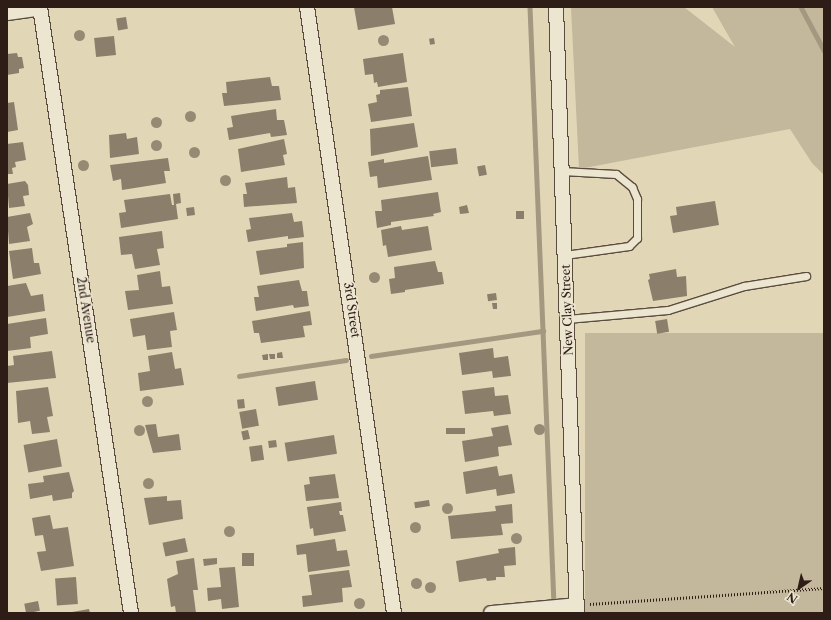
<!DOCTYPE html>
<style>
body{margin:0}
#map{position:relative;width:831px;height:620px;overflow:hidden;background:#e1d7b7;font-family:"Libre Caslon Text",serif}
div>[style]{position:absolute}
.green>*{inset:0;background:#c3b79c;transform-origin:0 0}
.stream>*{height:4.5px;margin:-2.25px;padding:0 2.25px;transform-origin:2.25px;border-radius:2.25px;background:#a49881}
.building>*{inset:0;background:#8b7e6a;transform-origin:0 0}
.path>*{height:2.5px;margin-top:-1.25px;transform-origin:0;background:repeating-linear-gradient(90deg,#2e1d17 0 1px,transparent 0 3px)}
.roads{filter:drop-shadow(1px 0 #5b4c3f) drop-shadow(-1px 0 #5b4c3f) drop-shadow(0 1px #5b4c3f) drop-shadow(0 -1px #5b4c3f)}
.service>*{height:7px;margin:-3.5px;padding:0 3.5px;transform-origin:3.5px;border-radius:3.5px;background:#ece5d0}
.minor>*{height:14px;margin:-7px;padding:0 7px;transform-origin:7px;border-radius:7px;background:#ece5d0}
.tertiary>*{height:18px;margin:-9px;padding:0 9px;transform-origin:9px;border-radius:9px;background:#ece5d0}
.trees>*{width:11px;height:11px;margin:-5.5px;border-radius:50%;background:#978a75}
span{translate:-50% -50%;white-space:nowrap;text-align:center;line-height:1.15;-webkit-text-stroke:3.5px #ece5d0;paint-order:stroke}
.street-label{font-size:12px;color:#2e1d17}
.frame{position:absolute;inset:0;border:8px solid #2e1d17;pointer-events:none}
.north{position:absolute;left:779px;top:568px;width:40px;height:40px;-webkit-text-stroke:3px #ece5d0;paint-order:stroke;rotate:214deg;font-size:11px;font-weight:700;line-height:16px;text-align:center;color:#2e1d17}
.north::after{content:'';display:block;margin:auto;width:14px;height:18px;background:#2e1d17;clip-path:polygon(50% 0,100% 100%,50% 72%,0 100%)}
</style>
<div id="map">
<div class="green">
<div style="clip-path:polygon(571px 7px,684px 7px,735px 47px,712px 7px,824px 7px,824px 175px,812px 163px,790px 129px,579px 169px)"></div>
<div style="left:824px;top:333px;width:280px;height:239px;rotate:90deg"></div>
</div>
<div class="stream">
<div style="left:530px;top:7px;width:598px;rotate:87.7deg"></div>
<div style="left:801px;top:7px;width:49px;rotate:61.9deg"></div>
<div style="left:371px;top:356px;width:174px;rotate:-8.3deg"></div>
<div style="left:239px;top:376px;width:108px;rotate:-8.5deg"></div>
</div>
<div class="building">
<div style="clip-path:polygon(354px 7px,392px 7px,395px 24px,358px 30px)"></div>
<div style="left:126px;top:17px;width:12px;height:10px;rotate:81deg"></div>
<div style="left:114px;top:36px;width:19px;height:20px;rotate:84deg"></div>
<div style="left:434px;top:38px;width:6px;height:5px;rotate:81deg"></div>
<div style="clip-path:polygon(17px 53px,18px 57px,22px 57px,24px 68px,19px 69px,19px 73px,7px 75px,7px 54px)"></div>
<div style="clip-path:polygon(403px 53px,407px 82px,378px 87px,377px 82px,374px 83px,373px 74px,365px 75px,363px 59px)"></div>
<div style="clip-path:polygon(270px 77px,272px 86px,279px 86px,281px 100px,224px 106px,222px 93px,227px 93px,226px 82px)"></div>
<div style="clip-path:polygon(408px 87px,412px 116px,371px 122px,368px 104px,377px 102px,376px 95px,380px 94px,380px 90px)"></div>
<div style="clip-path:polygon(14px 102px,18px 130px,7px 132px,7px 103px)"></div>
<div style="clip-path:polygon(276px 109px,277px 120px,284px 120px,287px 135px,271px 137px,270px 133px,229px 140px,227px 128px,233px 127px,231px 116px)"></div>
<div style="clip-path:polygon(414px 123px,418px 147px,371px 156px,370px 129px)"></div>
<div style="clip-path:polygon(126px 133px,127px 139px,137px 137px,139px 154px,110px 158px,109px 135px)"></div>
<div style="clip-path:polygon(284px 139px,287px 154px,283px 155px,285px 165px,241px 172px,238px 149px)"></div>
<div style="clip-path:polygon(23px 142px,26px 160px,15px 162px,16px 167px,12px 168px,13px 174px,7px 174px,7px 144px)"></div>
<div style="left:456px;top:148px;width:16px;height:27px;rotate:83deg"></div>
<div style="clip-path:polygon(428px 156px,432px 180px,378px 188px,377px 176px,370px 177px,368px 162px,384px 159px,384px 163px)"></div>
<div style="clip-path:polygon(168px 158px,170px 171px,164px 171px,166px 183px,122px 190px,121px 179px,113px 181px,110px 165px)"></div>
<div style="left:485px;top:165px;width:10px;height:8px;rotate:79deg"></div>
<div style="clip-path:polygon(287px 177px,288px 188px,295px 187px,297px 203px,244px 207px,243px 194px,247px 194px,245px 183px)"></div>
<div style="clip-path:polygon(25px 181px,28px 185px,29px 195px,23px 196px,25px 206px,9px 208px,7px 184px)"></div>
<div style="clip-path:polygon(438px 192px,441px 212px,433px 214px,434px 216px,391px 222px,391px 225px,377px 228px,375px 211px,382px 211px,381px 200px)"></div>
<div style="clip-path:polygon(180px 193px,181px 203px,176px 204px,178px 219px,121px 228px,119px 213px,126px 212px,124px 200px,170px 194px,172px 205px,174px 205px,173px 194px)"></div>
<div style="clip-path:polygon(715px 201px,719px 225px,673px 233px,670px 216px,677px 215px,676px 207px)"></div>
<div style="clip-path:polygon(467px 205px,469px 213px,460px 214px,459px 207px)"></div>
<div style="left:194px;top:207px;width:8px;height:8px;rotate:83deg"></div>
<div style="left:516px;top:211px;width:8px;height:8px"></div>
<div style="clip-path:polygon(30px 213px,33px 224px,27px 227px,30px 241px,9px 244px,7px 217px)"></div>
<div style="clip-path:polygon(292px 213px,294px 222px,302px 221px,304px 237px,288px 239px,288px 236px,248px 242px,246px 230px,251px 229px,249px 218px)"></div>
<div style="clip-path:polygon(401px 226px,402px 230px,428px 226px,432px 250px,388px 257px,386px 245px,383px 246px,381px 230px)"></div>
<div style="clip-path:polygon(162px 231px,164px 248px,157px 249px,160px 265px,135px 269px,132px 254px,121px 255px,119px 237px)"></div>
<div style="clip-path:polygon(303px 242px,304px 268px,260px 275px,256px 251px,287px 247px,287px 244px)"></div>
<div style="clip-path:polygon(32px 248px,34px 263px,39px 263px,41px 274px,13px 279px,9px 251px)"></div>
<div style="clip-path:polygon(435px 261px,438px 272px,442px 272px,444px 284px,405px 290px,405px 292px,391px 294px,389px 279px,395px 278px,394px 267px)"></div>
<div style="clip-path:polygon(676px 269px,677px 277px,686px 276px,687px 296px,653px 301px,648px 280px,650px 279px,649px 274px)"></div>
<div style="clip-path:polygon(160px 271px,162px 287px,170px 286px,173px 304px,128px 310px,125px 291px,139px 290px,137px 275px)"></div>
<div style="clip-path:polygon(299px 280px,302px 291px,307px 291px,309px 306px,294px 308px,293px 305px,256px 311px,254px 297px,259px 297px,257px 286px)"></div>
<div style="clip-path:polygon(26px 283px,31px 296px,43px 294px,45px 311px,7px 317px,7px 286px)"></div>
<div style="left:496px;top:293px;width:7px;height:9px;rotate:82deg"></div>
<div style="clip-path:polygon(492px 303px,497px 303px,497px 309px,493px 309px)"></div>
<div style="clip-path:polygon(310px 311px,312px 325px,303px 326px,305px 337px,261px 343px,259px 333px,254px 333px,252px 321px)"></div>
<div style="clip-path:polygon(174px 312px,177px 330px,170px 331px,172px 347px,147px 350px,145px 335px,133px 337px,130px 319px)"></div>
<div style="clip-path:polygon(46px 318px,48px 334px,30px 337px,31px 348px,7px 351px,7px 324px)"></div>
<div style="left:667px;top:319px;width:13px;height:12px;rotate:81deg"></div>
<div style="clip-path:polygon(493px 348px,494px 358px,508px 356px,511px 376px,493px 378px,492px 371px,462px 375px,459px 353px)"></div>
<div style="clip-path:polygon(52px 351px,56px 378px,7px 383px,7px 366px,14px 365px,13px 356px)"></div>
<div style="clip-path:polygon(172px 352px,175px 369px,181px 368px,184px 385px,140px 391px,138px 373px,150px 371px,148px 356px)"></div>
<div style="clip-path:polygon(282px 352px,283px 358px,277px 358px,277px 353px)"></div>
<div style="clip-path:polygon(268px 354px,268px 360px,263px 360px,262px 355px)"></div>
<div style="clip-path:polygon(269px 354px,275px 354px,275px 359px,270px 359px)"></div>
<div style="left:315px;top:381px;width:19px;height:40px;rotate:81deg"></div>
<div style="clip-path:polygon(48px 387px,53px 416px,47px 417px,50px 432px,32px 434px,30px 421px,18px 423px,16px 391px)"></div>
<div style="clip-path:polygon(494px 387px,495px 396px,508px 395px,511px 414px,494px 416px,493px 411px,465px 414px,462px 391px)"></div>
<div style="left:244px;top:399px;width:9px;height:7px;rotate:84deg"></div>
<div style="left:256px;top:409px;width:17px;height:17px;rotate:80deg"></div>
<div style="clip-path:polygon(156px 424px,158px 437px,179px 434px,181px 450px,153px 453px,145px 425px)"></div>
<div style="clip-path:polygon(508px 425px,512px 445px,498px 447px,499px 456px,465px 462px,462px 441px,493px 436px,491px 428px)"></div>
<div style="left:465px;top:428px;width:6px;height:19px;rotate:90deg"></div>
<div style="left:248px;top:430px;width:9px;height:7px;rotate:77deg"></div>
<div style="left:334px;top:435px;width:19px;height:50px;rotate:81deg"></div>
<div style="left:57px;top:439px;width:28px;height:34px;rotate:80deg"></div>
<div style="left:276px;top:440px;width:7px;height:8px;rotate:82deg"></div>
<div style="left:262px;top:445px;width:15px;height:13px;rotate:82deg"></div>
<div style="clip-path:polygon(497px 466px,499px 476px,512px 474px,515px 493px,497px 496px,496px 489px,466px 494px,463px 472px)"></div>
<div style="clip-path:polygon(69px 472px,74px 491px,72px 493px,72px 498px,53px 501px,52px 495px,30px 499px,28px 484px,44px 482px,43px 476px)"></div>
<div style="clip-path:polygon(335px 474px,339px 498px,306px 501px,304px 485px,310px 484px,309px 477px)"></div>
<div style="clip-path:polygon(167px 496px,167px 501px,181px 500px,183px 519px,149px 525px,144px 498px)"></div>
<div style="left:429px;top:500px;width:6px;height:15px;rotate:81deg"></div>
<div style="clip-path:polygon(341px 502px,342px 511px,339px 511px,340px 515px,343px 515px,346px 531px,314px 536px,313px 528px,310px 529px,307px 507px)"></div>
<div style="clip-path:polygon(512px 504px,513px 523px,501px 524px,503px 535px,451px 539px,448px 516px,496px 511px,495px 506px)"></div>
<div style="clip-path:polygon(50px 515px,53px 529px,68px 527px,74px 566px,41px 571px,37px 552px,46px 551px,43px 535px,35px 536px,32px 518px)"></div>
<div style="left:185px;top:538px;width:14px;height:23px;rotate:78deg"></div>
<div style="clip-path:polygon(335px 539px,337px 551px,347px 550px,350px 566px,308px 572px,306px 554px,297px 555px,296px 545px)"></div>
<div style="clip-path:polygon(515px 547px,516px 565px,504px 566px,505px 577px,496px 577px,496px 580px,487px 581px,486px 578px,459px 582px,456px 561px,499px 553px,498px 549px)"></div>
<div style="left:242px;top:553px;width:12px;height:13px"></div>
<div style="clip-path:polygon(194px 558px,198px 590px,193px 590px,196px 613px,176px 613px,175px 606px,171px 607px,167px 579px,178px 574px,176px 561px)"></div>
<div style="clip-path:polygon(217px 558px,217px 564px,204px 566px,203px 559px)"></div>
<div style="clip-path:polygon(235px 567px,239px 607px,222px 609px,221px 599px,208px 601px,207px 588px,221px 587px,219px 568px)"></div>
<div style="clip-path:polygon(349px 570px,352px 587px,342px 588px,343px 602px,303px 607px,302px 596px,312px 595px,309px 575px)"></div>
<div style="left:76px;top:577px;width:27px;height:21px;rotate:86deg"></div>
<div style="left:38px;top:601px;width:10px;height:14px;rotate:79deg"></div>
<div style="clip-path:polygon(89px 609px,90px 613px,73px 613px,72px 612px)"></div>
</div>
<div class="path">
<div style="left:590px;top:604px;width:235px;rotate:-3.9deg"></div>
</div>
<div class="roads">
<div class="service">
<div style="left:562px;top:171px;width:54px;rotate:3.2deg"></div>
<div style="left:616px;top:174px;width:21px;rotate:39deg"></div>
<div style="left:632px;top:187px;width:13px;rotate:67deg"></div>
<div style="left:637px;top:199px;width:39px;rotate:90deg"></div>
<div style="left:637px;top:238px;width:11px;rotate:135deg"></div>
<div style="left:629px;top:246px;width:65px;rotate:172deg"></div>
<div style="left:567px;top:319px;width:101px;rotate:-5.1deg"></div>
<div style="left:668px;top:310px;width:80px;rotate:-17.5deg"></div>
<div style="left:744px;top:286px;width:63px;rotate:-9.2deg"></div>
</div>
<div class="minor">
<div style="left:40px;top:7px;width:613px;rotate:81.46deg"></div>
<div style="left:307px;top:7px;width:612px;rotate:81.83deg"></div>
<div style="left:556px;top:7px;width:606px;rotate:88.02deg"></div>
<div style="left:491px;top:613px;width:86px;rotate:-5.3deg"></div>
</div>
<div class="tertiary">
<div style="left:7px;top:11px;width:27px;rotate:-8deg"></div>
</div>
</div>
<div class="trees">
<div style="left:79px;top:35px"></div>
<div style="left:383px;top:40px"></div>
<div style="left:190px;top:116px"></div>
<div style="left:156px;top:122px"></div>
<div style="left:156px;top:145px"></div>
<div style="left:194px;top:152px"></div>
<div style="left:83px;top:165px"></div>
<div style="left:225px;top:180px"></div>
<div style="left:374px;top:277px"></div>
<div style="left:147px;top:401px"></div>
<div style="left:539px;top:429px"></div>
<div style="left:139px;top:430px"></div>
<div style="left:148px;top:483px"></div>
<div style="left:447px;top:508px"></div>
<div style="left:415px;top:527px"></div>
<div style="left:229px;top:531px"></div>
<div style="left:516px;top:538px"></div>
<div style="left:416px;top:583px"></div>
<div style="left:430px;top:587px"></div>
<div style="left:359px;top:603px"></div>
</div>
<div class="street-label">
<span style="left:86px;top:310px;rotate:81deg">2nd Avenue</span>
<span style="left:352px;top:310px;rotate:82deg">3rd Street</span>
<span style="left:567px;top:310px;rotate:-92deg">New Clay Street</span>
</div>
<div class="frame"></div>
<div class="north">N</div>
</div>
